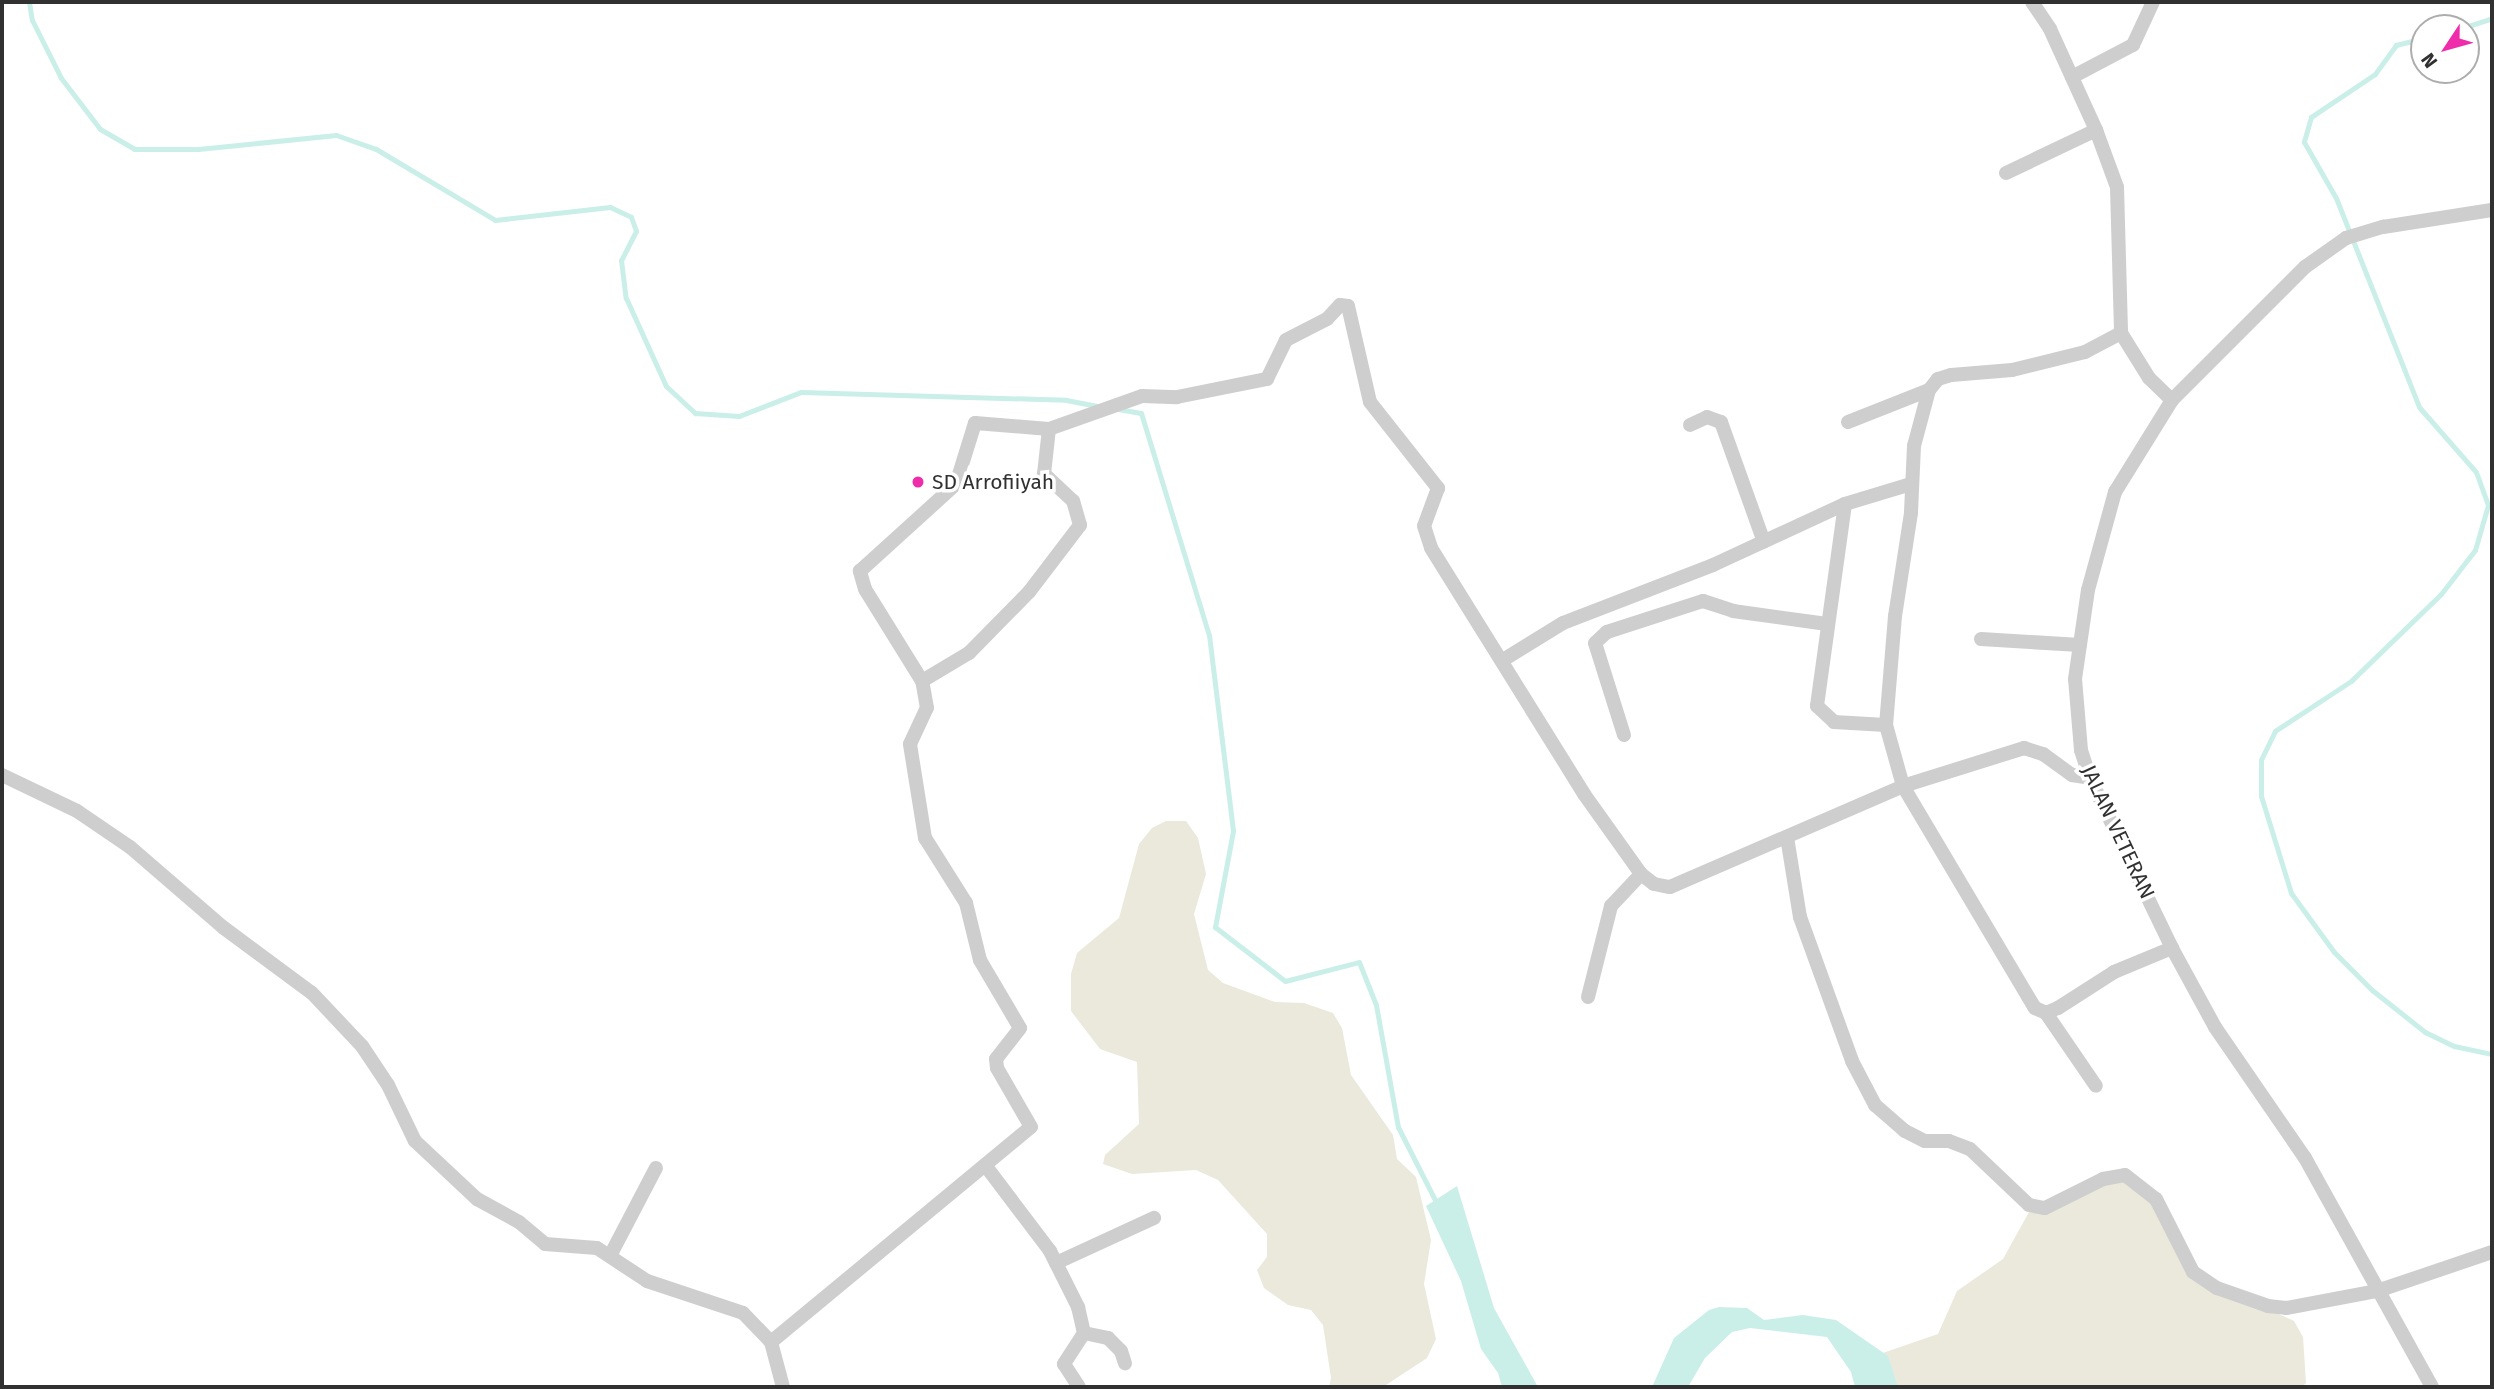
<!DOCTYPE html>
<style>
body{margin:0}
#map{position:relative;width:2494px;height:1389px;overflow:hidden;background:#fff;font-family:"Fira Sans",sans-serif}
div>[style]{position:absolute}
.green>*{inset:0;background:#ebe9db}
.water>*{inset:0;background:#caefe8}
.stream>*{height:5px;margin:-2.5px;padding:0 2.5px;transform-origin:2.5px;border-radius:2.5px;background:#caefe8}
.street>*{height:14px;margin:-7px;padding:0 7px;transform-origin:7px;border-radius:7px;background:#cecece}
.dots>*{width:19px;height:19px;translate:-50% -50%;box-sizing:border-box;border:4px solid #fff;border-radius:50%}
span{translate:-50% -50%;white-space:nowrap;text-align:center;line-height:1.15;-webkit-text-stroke:7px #fff;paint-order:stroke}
.poi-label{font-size:21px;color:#313131}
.left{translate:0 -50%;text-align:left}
.street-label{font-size:21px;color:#313131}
.frame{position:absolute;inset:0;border:4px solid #313131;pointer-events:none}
.north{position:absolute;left:2410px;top:14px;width:70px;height:70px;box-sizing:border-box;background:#fff;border:2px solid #adadad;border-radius:50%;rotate:234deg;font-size:19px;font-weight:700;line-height:28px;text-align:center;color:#313131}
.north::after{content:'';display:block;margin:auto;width:24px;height:32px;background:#ef2caa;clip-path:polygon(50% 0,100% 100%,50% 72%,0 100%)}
</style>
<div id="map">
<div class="green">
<div style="clip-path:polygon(1166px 821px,1186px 821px,1198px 838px,1206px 874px,1194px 914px,1208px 970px,1223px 983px,1275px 1002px,1304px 1003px,1333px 1013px,1342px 1028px,1351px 1075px,1393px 1135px,1397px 1159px,1416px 1177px,1431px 1240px,1424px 1284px,1436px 1339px,1427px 1358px,1383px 1387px,1329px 1387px,1331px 1378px,1323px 1325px,1311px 1310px,1288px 1305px,1264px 1288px,1257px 1270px,1267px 1257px,1267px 1234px,1218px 1180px,1196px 1170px,1132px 1174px,1103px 1164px,1105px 1155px,1139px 1124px,1137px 1062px,1100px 1049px,1071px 1011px,1071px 974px,1077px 953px,1119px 918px,1139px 844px,1152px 828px)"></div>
<div style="clip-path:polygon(2101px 1177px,2139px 1186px,2164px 1218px,2189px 1273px,2294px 1321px,2303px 1337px,2306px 1383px,2302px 1387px,1894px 1387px,1877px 1355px,1938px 1334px,1957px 1291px,2003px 1259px,2029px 1212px)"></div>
</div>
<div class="water">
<div style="clip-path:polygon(1457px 1186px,1494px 1308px,1538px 1387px,1502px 1387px,1498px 1373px,1481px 1349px,1461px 1281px,1426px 1206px)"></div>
<div style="clip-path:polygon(1719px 1307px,1747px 1308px,1764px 1320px,1803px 1315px,1836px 1320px,1888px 1356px,1898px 1387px,1855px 1387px,1851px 1372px,1827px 1337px,1750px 1328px,1732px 1332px,1705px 1358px,1688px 1387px,1652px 1387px,1674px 1338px,1709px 1310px)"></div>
</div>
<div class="stream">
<div style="left:29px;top:2px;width:18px;rotate:81deg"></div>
<div style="left:32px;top:20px;width:65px;rotate:63.4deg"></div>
<div style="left:61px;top:78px;width:64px;rotate:52.6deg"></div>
<div style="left:100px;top:129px;width:39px;rotate:30deg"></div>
<div style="left:134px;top:149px;width:64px"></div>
<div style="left:198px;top:149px;width:139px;rotate:-5.8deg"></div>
<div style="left:336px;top:135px;width:42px;rotate:19.3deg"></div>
<div style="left:376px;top:149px;width:139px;rotate:30.8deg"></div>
<div style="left:495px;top:220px;width:116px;rotate:-6.4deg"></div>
<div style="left:610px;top:207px;width:23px;rotate:25deg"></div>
<div style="left:631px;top:217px;width:15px;rotate:70deg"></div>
<div style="left:636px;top:231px;width:33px;rotate:117deg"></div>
<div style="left:621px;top:260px;width:38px;rotate:83deg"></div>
<div style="left:626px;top:298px;width:97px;rotate:65.6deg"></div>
<div style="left:666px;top:386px;width:40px;rotate:43deg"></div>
<div style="left:695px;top:413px;width:44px;rotate:3.9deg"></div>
<div style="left:739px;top:416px;width:66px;rotate:-21.2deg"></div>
<div style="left:801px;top:392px;width:265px;rotate:1.7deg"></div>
<div style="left:1066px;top:400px;width:37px;rotate:11deg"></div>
<div style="left:2462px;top:28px;width:32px;rotate:-18deg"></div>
<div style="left:2424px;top:38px;width:29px;rotate:166deg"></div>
<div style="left:2396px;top:45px;width:36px;rotate:126deg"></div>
<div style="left:2375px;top:74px;width:77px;rotate:146.1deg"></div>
<div style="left:2311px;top:117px;width:26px;rotate:106deg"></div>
<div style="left:2304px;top:142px;width:64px;rotate:60.3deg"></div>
<div style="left:2336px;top:198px;width:225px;rotate:68.3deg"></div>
<div style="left:2419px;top:407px;width:86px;rotate:48.8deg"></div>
<div style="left:2476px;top:472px;width:35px;rotate:70deg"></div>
<div style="left:2488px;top:505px;width:47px;rotate:106.1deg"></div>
<div style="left:2475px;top:550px;width:56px;rotate:127.7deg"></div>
<div style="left:2441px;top:594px;width:125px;rotate:136deg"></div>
<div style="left:2351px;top:681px;width:91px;rotate:146.7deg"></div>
<div style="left:2275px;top:731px;width:32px;rotate:116deg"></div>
<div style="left:2261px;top:760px;width:36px;rotate:90deg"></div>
<div style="left:2261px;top:796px;width:102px;rotate:72.8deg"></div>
<div style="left:2291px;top:893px;width:73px;rotate:53.9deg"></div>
<div style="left:2334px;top:952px;width:54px;rotate:45deg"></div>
<div style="left:2372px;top:990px;width:68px;rotate:38.4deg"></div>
<div style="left:2425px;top:1032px;width:32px;rotate:26deg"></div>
<div style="left:2454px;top:1046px;width:39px;rotate:12deg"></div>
<div style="left:1118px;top:409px;width:23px;rotate:10deg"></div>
<div style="left:1141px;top:413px;width:232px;rotate:73deg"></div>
<div style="left:1209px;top:635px;width:197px;rotate:83deg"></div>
<div style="left:1233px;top:831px;width:98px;rotate:100.6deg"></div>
<div style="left:1215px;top:927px;width:88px;rotate:37.6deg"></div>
<div style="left:1285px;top:981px;width:76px;rotate:-14.4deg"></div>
<div style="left:1359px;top:962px;width:46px;rotate:68.4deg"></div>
<div style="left:1376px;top:1005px;width:124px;rotate:79.8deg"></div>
<div style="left:1398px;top:1127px;width:89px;rotate:63.1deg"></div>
</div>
<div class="street">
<div style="left:2032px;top:2px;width:32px;rotate:56deg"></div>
<div style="left:2050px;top:29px;width:111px;rotate:65.5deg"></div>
<div style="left:2096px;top:130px;width:61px;rotate:69.8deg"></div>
<div style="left:2117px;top:187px;width:146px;rotate:88.4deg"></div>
<div style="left:2121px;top:333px;width:53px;rotate:58.1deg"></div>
<div style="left:2149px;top:378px;width:32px;rotate:44deg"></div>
<div style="left:2072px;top:77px;width:69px;rotate:-27.7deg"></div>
<div style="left:2133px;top:45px;width:47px;rotate:-65.1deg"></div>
<div style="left:2006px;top:173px;width:100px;rotate:-25.5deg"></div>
<div style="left:2121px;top:333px;width:41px;rotate:152.2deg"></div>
<div style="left:2085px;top:352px;width:75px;rotate:166.1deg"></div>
<div style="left:2012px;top:370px;width:61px;rotate:175.3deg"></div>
<div style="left:1951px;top:375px;width:14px;rotate:163deg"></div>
<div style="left:1938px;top:379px;width:14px;rotate:129deg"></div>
<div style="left:1929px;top:390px;width:58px;rotate:105deg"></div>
<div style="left:1914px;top:446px;width:67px;rotate:92.6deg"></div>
<div style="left:1911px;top:513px;width:104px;rotate:98.8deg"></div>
<div style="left:1895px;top:616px;width:109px;rotate:94.7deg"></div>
<div style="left:1886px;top:725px;width:63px;rotate:74.4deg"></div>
<div style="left:1903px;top:786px;width:258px;rotate:59.3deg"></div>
<div style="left:2035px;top:1008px;width:12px;rotate:24deg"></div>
<div style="left:2046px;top:1013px;width:13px;rotate:-23deg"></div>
<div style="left:2058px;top:1008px;width:67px;rotate:-32.7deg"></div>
<div style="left:2114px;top:972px;width:63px;rotate:-22.5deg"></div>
<div style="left:1848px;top:422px;width:87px;rotate:-21.6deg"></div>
<div style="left:1690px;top:425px;width:19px;rotate:-25deg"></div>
<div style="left:1707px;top:417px;width:15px;rotate:20deg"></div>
<div style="left:1721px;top:422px;width:127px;rotate:70.3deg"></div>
<div style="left:1845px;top:504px;width:204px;rotate:97.9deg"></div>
<div style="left:1817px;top:706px;width:23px;rotate:43deg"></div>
<div style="left:1834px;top:722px;width:52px;rotate:3.3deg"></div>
<div style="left:1981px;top:639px;width:99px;rotate:3.5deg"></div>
<div style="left:1503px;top:660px;width:70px;rotate:-31.7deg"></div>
<div style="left:1563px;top:623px;width:161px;rotate:-21.1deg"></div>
<div style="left:1713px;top:565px;width:145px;rotate:-24.8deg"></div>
<div style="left:1845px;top:504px;width:69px;rotate:-16.9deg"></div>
<div style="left:922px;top:681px;width:55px;rotate:-30.8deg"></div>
<div style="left:969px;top:653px;width:86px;rotate:-45.5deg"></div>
<div style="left:1029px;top:592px;width:84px;rotate:-52.7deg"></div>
<div style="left:1080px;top:525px;width:25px;rotate:-106deg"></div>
<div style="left:1073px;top:501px;width:40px;rotate:-137deg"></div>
<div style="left:1044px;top:474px;width:45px;rotate:-83.7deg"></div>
<div style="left:1624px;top:735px;width:96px;rotate:-107.5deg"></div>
<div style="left:1595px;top:643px;width:16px;rotate:-43deg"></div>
<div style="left:1607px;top:632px;width:101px;rotate:-17.9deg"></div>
<div style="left:1703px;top:601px;width:32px;rotate:18deg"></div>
<div style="left:1733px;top:611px;width:95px;rotate:7.9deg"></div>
<div style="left:2px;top:775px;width:83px;rotate:25.6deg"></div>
<div style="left:77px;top:811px;width:64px;rotate:34.2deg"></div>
<div style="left:130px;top:847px;width:124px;rotate:40.8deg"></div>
<div style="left:224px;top:928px;width:109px;rotate:36.5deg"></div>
<div style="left:312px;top:993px;width:73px;rotate:46.7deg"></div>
<div style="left:362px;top:1046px;width:47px;rotate:56.3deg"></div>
<div style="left:388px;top:1085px;width:62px;rotate:64.3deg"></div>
<div style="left:415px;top:1141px;width:85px;rotate:43.1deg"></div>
<div style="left:477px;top:1199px;width:48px;rotate:28.7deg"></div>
<div style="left:519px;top:1222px;width:34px;rotate:40deg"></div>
<div style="left:545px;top:1244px;width:52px;rotate:4.4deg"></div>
<div style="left:597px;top:1248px;width:60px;rotate:33.4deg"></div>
<div style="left:647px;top:1281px;width:101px;rotate:18.4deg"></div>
<div style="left:743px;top:1313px;width:40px;rotate:46deg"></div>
<div style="left:771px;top:1342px;width:47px;rotate:75.1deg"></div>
<div style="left:1787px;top:837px;width:81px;rotate:80.8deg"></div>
<div style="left:1800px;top:917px;width:153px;rotate:70.1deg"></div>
<div style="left:1852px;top:1061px;width:50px;rotate:62.4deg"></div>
<div style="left:1875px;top:1105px;width:40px;rotate:41deg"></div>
<div style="left:1905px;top:1131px;width:22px;rotate:27deg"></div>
<div style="left:1925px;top:1141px;width:24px"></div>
<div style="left:1949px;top:1141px;width:22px;rotate:21deg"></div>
<div style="left:1970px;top:1149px;width:81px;rotate:43.5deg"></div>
<div style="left:2029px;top:1205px;width:16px;rotate:11deg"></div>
<div style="left:2045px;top:1208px;width:65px;rotate:-26.6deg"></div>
<div style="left:2103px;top:1179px;width:22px;rotate:-10deg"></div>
<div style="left:2125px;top:1175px;width:39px;rotate:38deg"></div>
<div style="left:2156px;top:1199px;width:82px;rotate:63.1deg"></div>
<div style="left:2193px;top:1272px;width:29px;rotate:34deg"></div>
<div style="left:2217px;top:1288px;width:54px;rotate:19.4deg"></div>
<div style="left:2268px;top:1306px;width:18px;rotate:6deg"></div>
<div style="left:2286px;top:1308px;width:93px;rotate:-10.6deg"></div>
<div style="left:2377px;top:1291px;width:121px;rotate:-18.7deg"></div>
<div style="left:1588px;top:997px;width:94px;rotate:-75.8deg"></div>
<div style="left:1611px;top:906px;width:44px;rotate:-46.8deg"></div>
<div style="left:2046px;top:1013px;width:88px;rotate:55.6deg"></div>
<div style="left:985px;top:1165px;width:108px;rotate:52.9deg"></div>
<div style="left:1050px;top:1251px;width:63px;rotate:63.4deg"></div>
<div style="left:1078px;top:1307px;width:27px;rotate:77deg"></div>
<div style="left:1084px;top:1333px;width:37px;rotate:123deg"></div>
<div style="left:1064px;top:1364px;width:27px;rotate:57deg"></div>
<div style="left:611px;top:1254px;width:97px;rotate:-62.4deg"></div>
<div style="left:1056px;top:1263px;width:108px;rotate:-24.7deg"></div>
<div style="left:1084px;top:1333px;width:25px;rotate:12deg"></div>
<div style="left:1108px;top:1338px;width:18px;rotate:45deg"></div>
<div style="left:1121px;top:1351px;width:13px;rotate:72deg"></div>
<div style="left:771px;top:1342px;width:337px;rotate:-39.6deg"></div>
<div style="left:1031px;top:1127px;width:68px;rotate:-120deg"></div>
<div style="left:997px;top:1068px;width:9px;rotate:-96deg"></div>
<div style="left:996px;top:1059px;width:39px;rotate:-52deg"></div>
<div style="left:1020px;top:1028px;width:79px;rotate:-120.5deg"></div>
<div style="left:980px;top:960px;width:59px;rotate:-103.8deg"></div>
<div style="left:966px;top:903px;width:77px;rotate:-122.2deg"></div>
<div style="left:925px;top:838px;width:95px;rotate:-99.1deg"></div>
<div style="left:910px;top:744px;width:40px;rotate:-65deg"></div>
<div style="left:927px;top:708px;width:27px;rotate:-100deg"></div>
<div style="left:922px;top:681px;width:108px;rotate:-121.8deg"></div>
<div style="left:865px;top:589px;width:19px;rotate:-106deg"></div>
<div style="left:860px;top:571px;width:130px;rotate:-42.2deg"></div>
<div style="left:956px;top:484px;width:64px;rotate:-72.7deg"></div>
<div style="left:975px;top:423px;width:74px;rotate:4.6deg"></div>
<div style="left:1049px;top:429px;width:99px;rotate:-19.5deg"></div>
<div style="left:1142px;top:396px;width:35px;rotate:2deg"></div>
<div style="left:1177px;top:397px;width:92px;rotate:-11.3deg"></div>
<div style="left:1267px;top:379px;width:43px;rotate:-64deg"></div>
<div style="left:1286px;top:340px;width:46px;rotate:-27.1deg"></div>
<div style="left:1327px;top:319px;width:19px;rotate:-47deg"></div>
<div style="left:1340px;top:305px;width:8px;rotate:7deg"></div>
<div style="left:1348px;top:306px;width:98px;rotate:77.1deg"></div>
<div style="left:1370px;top:402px;width:110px;rotate:51.7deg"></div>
<div style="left:1438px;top:488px;width:40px;rotate:110.2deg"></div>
<div style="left:1424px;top:526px;width:23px;rotate:72deg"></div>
<div style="left:1431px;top:548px;width:290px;rotate:58.1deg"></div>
<div style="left:1584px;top:794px;width:98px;rotate:54.5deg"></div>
<div style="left:1641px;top:874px;width:16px;rotate:38deg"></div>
<div style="left:1654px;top:884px;width:16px;rotate:11deg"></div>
<div style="left:1670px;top:887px;width:254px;rotate:-23.4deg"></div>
<div style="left:1903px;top:786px;width:127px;rotate:-17.4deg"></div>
<div style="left:2024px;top:748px;width:20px;rotate:18deg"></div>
<div style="left:2043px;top:754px;width:36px;rotate:36deg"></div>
<div style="left:2072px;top:775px;width:18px;rotate:9deg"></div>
<div style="left:2432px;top:1387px;width:262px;rotate:-119deg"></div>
<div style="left:2305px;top:1158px;width:159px;rotate:-124.5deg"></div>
<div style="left:2215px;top:1027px;width:90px;rotate:-118.6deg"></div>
<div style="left:2172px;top:948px;width:189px;rotate:-115.8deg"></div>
<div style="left:2090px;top:778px;width:29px;rotate:-108deg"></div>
<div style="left:2081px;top:750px;width:71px;rotate:-94.8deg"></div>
<div style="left:2075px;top:679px;width:90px;rotate:-81.7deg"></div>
<div style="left:2088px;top:590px;width:102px;rotate:-74.6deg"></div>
<div style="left:2115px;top:492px;width:108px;rotate:-58.2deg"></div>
<div style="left:2172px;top:400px;width:188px;rotate:-45deg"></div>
<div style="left:2305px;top:267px;width:50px;rotate:-35.3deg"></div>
<div style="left:2346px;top:238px;width:39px;rotate:-17deg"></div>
<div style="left:2383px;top:227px;width:110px;rotate:-8.9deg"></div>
</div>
<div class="dots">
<div style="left:918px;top:482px;background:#ef2caa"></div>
</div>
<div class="poi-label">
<span class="left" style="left:932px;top:482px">SD Arrofiiyah</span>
</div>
<div class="street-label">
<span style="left:2118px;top:832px;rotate:65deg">JALAN VETERAN</span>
</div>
<div class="frame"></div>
<div class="north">N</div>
</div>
